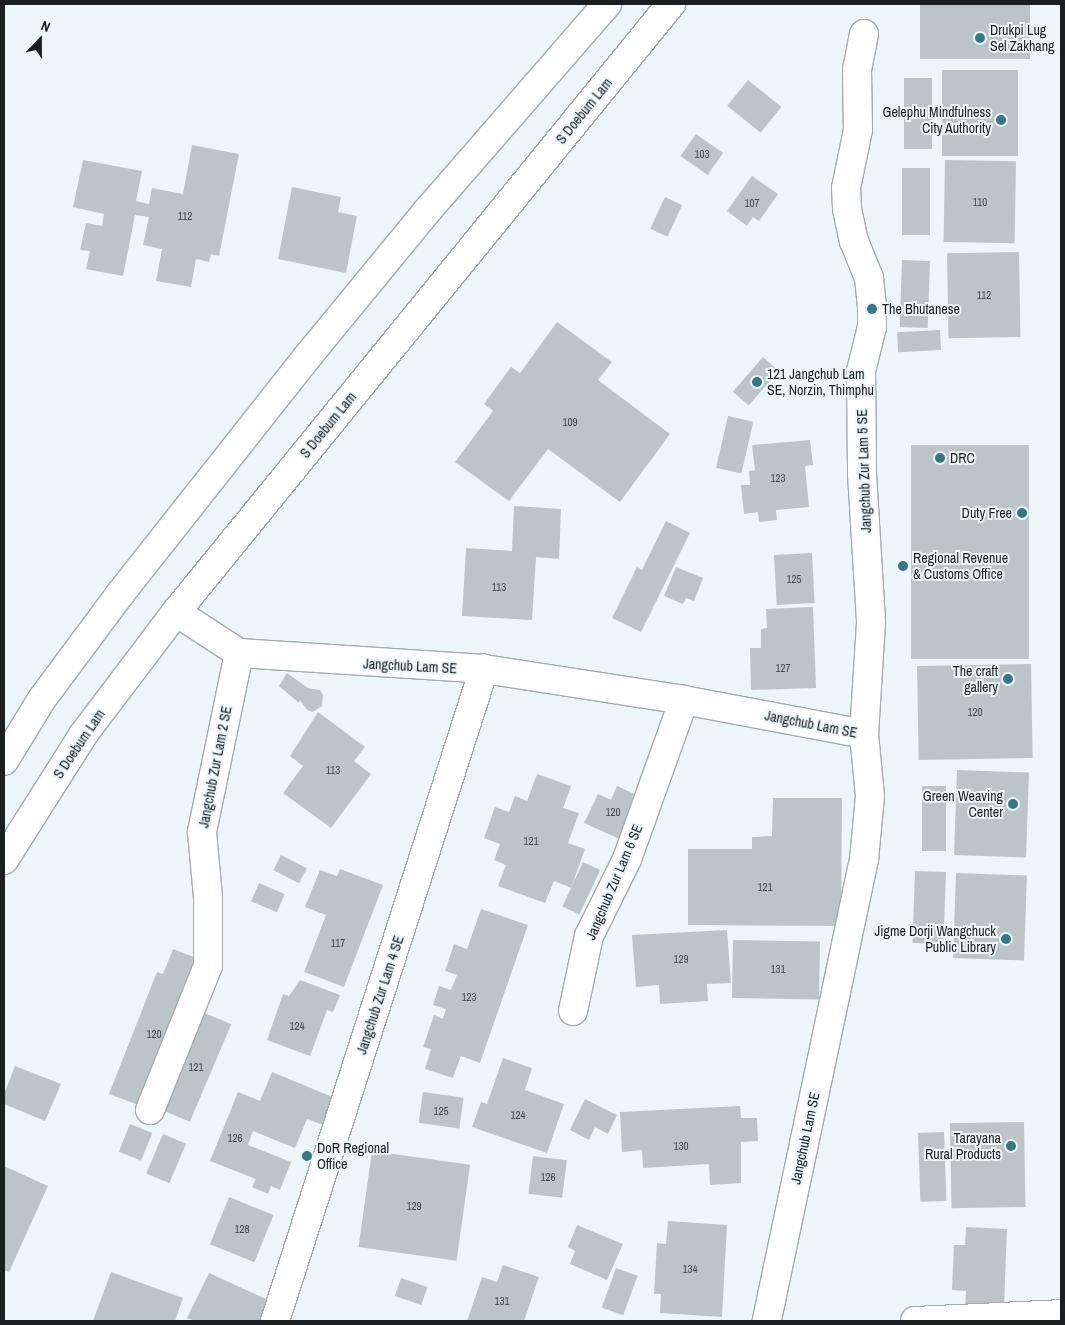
<!DOCTYPE html>
<style>
body{margin:0}
#map{position:relative;width:1065px;height:1325px;overflow:hidden;background:#ecf6f9;font-family:"Archivo Narrow",sans-serif}
div>[style]{position:absolute}
.building>*{inset:0;background:#bbc5c8;transform-origin:0 0}
.roads{filter:drop-shadow(1px 0 #a2acaf) drop-shadow(-1px 0 #a2acaf) drop-shadow(0 1px #a2acaf) drop-shadow(0 -1px #a2acaf)}
.minor>*{height:28px;margin:-14px;padding:0 14px;transform-origin:14px;border-radius:14px;background:#fff}
.major>*{height:28px;margin:-14px;padding:0 14px;transform-origin:14px;border-radius:14px;background:#fff}
.dots>*{width:14px;height:14px;translate:-50% -50%;box-sizing:border-box;border:2px solid #ecf6f9;border-radius:50%}
span{translate:-50% -50%;white-space:nowrap;text-align:center;line-height:1.15;-webkit-text-stroke:4px #ecf6f9;paint-order:stroke}
.number-label{font-size:11px;color:#43484a}
.number-label span{-webkit-text-stroke-width:0}
.poi-label{font-size:14px;color:#1b1f20}
.left{translate:0 -50%;text-align:left}
.right{translate:-100% -50%;text-align:right}
.street-label{font-size:14px;color:#1b1f20}
.frame{position:absolute;inset:0;border:5px solid #1b1f20;pointer-events:none}
.north{position:absolute;left:15px;top:15px;width:50px;height:50px;-webkit-text-stroke:4px #ecf6f9;paint-order:stroke;rotate:22deg;font-size:14px;font-weight:700;line-height:20px;text-align:center;color:#1b1f20}
.north::after{content:'';display:block;margin:auto;width:18px;height:22px;background:#1b1f20;clip-path:polygon(50% 0,100% 100%,50% 72%,0 100%)}
</style>
<div id="map">
<div class="building">
<div style="left:920px;top:4px;width:110px;height:55px"></div>
<div style="left:942px;top:70px;width:76px;height:86px"></div>
<div style="left:904px;top:78px;width:28px;height:71px"></div>
<div style="left:748px;top:80px;width:43px;height:33px;rotate:39deg"></div>
<div style="left:696px;top:134px;width:33px;height:27px;rotate:35deg"></div>
<div style="clip-path:polygon(192px 145px,239px 154px,219px 256px,211px 254px,209px 262px,196px 259px,191px 287px,156px 281px,162px 249px,143px 245px,149px 217px,135px 215px,123px 276px,86px 269px,90px 251px,80px 250px,86px 223px,102px 226px,104px 214px,73px 207px,83px 160px,142px 171px,136px 201px,149px 204px,152px 188px,183px 194px)"></div>
<div style="left:945px;top:160px;width:71px;height:82px;rotate:1deg"></div>
<div style="left:902px;top:168px;width:28px;height:67px"></div>
<div style="clip-path:polygon(752px 176px,778px 194px,759px 221px,753px 217px,747px 226px,727px 211px)"></div>
<div style="clip-path:polygon(292px 187px,341px 197px,338px 212px,357px 216px,346px 273px,278px 259px)"></div>
<div style="left:665px;top:197px;width:19px;height:35px;rotate:25deg"></div>
<div style="left:1019px;top:252px;width:85px;height:72px;rotate:89deg"></div>
<div style="left:902px;top:260px;width:28px;height:67px;rotate:2deg"></div>
<div style="clip-path:polygon(557px 322px,612px 362px,598px 380px,670px 434px,620px 502px,548px 449px,509px 501px,455px 462px,493px 411px,484px 404px,511px 367px,520px 373px)"></div>
<div style="left:940px;top:330px;width:20px;height:43px;rotate:87deg"></div>
<div style="left:763px;top:357px;width:21px;height:46px;rotate:41deg"></div>
<div style="left:728px;top:416px;width:26px;height:53px;rotate:13deg"></div>
<div style="clip-path:polygon(810px 440px,813px 465px,805px 466px,809px 507px,776px 510px,777px 520px,759px 522px,758px 512px,744px 514px,741px 485px,750px 485px,749px 471px,755px 470px,752px 445px)"></div>
<div style="left:911px;top:445px;width:118px;height:214px"></div>
<div style="clip-path:polygon(514px 506px,561px 509px,559px 559px,536px 557px,532px 620px,462px 616px,466px 548px,512px 551px)"></div>
<div style="clip-path:polygon(666px 521px,690px 533px,641px 632px,612px 618px,637px 567px,642px 570px)"></div>
<div style="left:812px;top:553px;width:50px;height:38px;rotate:87deg"></div>
<div style="clip-path:polygon(676px 567px,703px 578px,694px 601px,686px 598px,683px 604px,664px 596px)"></div>
<div style="clip-path:polygon(813px 607px,816px 688px,751px 690px,750px 648px,761px 648px,761px 629px,767px 628px,766px 609px)"></div>
<div style="left:1031px;top:664px;width:94px;height:114px;rotate:89deg"></div>
<div style="clip-path:polygon(287px 673px,308px 688px,320px 690px,323px 695px,322px 706px,313px 712px,307px 710px,300px 700px,299px 703px,279px 686px)"></div>
<div style="clip-path:polygon(318px 712px,365px 747px,354px 761px,371px 774px,331px 828px,283px 793px,303px 766px,290px 756px)"></div>
<div style="left:957px;top:770px;width:72px;height:85px;rotate:2deg"></div>
<div style="clip-path:polygon(537px 774px,571px 786px,563px 808px,579px 813px,568px 843px,585px 849px,571px 888px,554px 881px,545px 903px,498px 886px,506px 865px,494px 860px,500px 844px,484px 838px,495px 807px,509px 812px,515px 796px,527px 801px)"></div>
<div style="clip-path:polygon(617px 786px,643px 798px,624px 841px,584px 823px,598px 794px,611px 800px)"></div>
<div style="left:922px;top:786px;width:24px;height:65px"></div>
<div style="clip-path:polygon(773px 798px,842px 798px,841px 926px,688px 925px,688px 849px,752px 849px,752px 837px,772px 836px)"></div>
<div style="left:281px;top:855px;width:29px;height:17px;rotate:27deg"></div>
<div style="left:583px;top:862px;width:19px;height:49px;rotate:25deg"></div>
<div style="clip-path:polygon(340px 869px,383px 885px,344px 987px,304px 972px,326px 915px,305px 907px,320px 870px,337px 876px)"></div>
<div style="left:915px;top:871px;width:31px;height:72px;rotate:2deg"></div>
<div style="left:956px;top:873px;width:71px;height:85px;rotate:2deg"></div>
<div style="left:259px;top:883px;width:28px;height:20px;rotate:23deg"></div>
<div style="clip-path:polygon(481px 909px,528px 925px,480px 1063px,461px 1056px,453px 1078px,425px 1069px,431px 1049px,423px 1047px,434px 1015px,443px 1019px,446px 1009px,433px 1005px,439px 986px,451px 990px,457px 975px,445px 971px,454px 944px,467px 949px)"></div>
<div style="clip-path:polygon(727px 930px,731px 983px,707px 984px,708px 1001px,660px 1004px,659px 985px,636px 987px,632px 935px)"></div>
<div style="left:733px;top:940px;width:87px;height:58px;rotate:1deg"></div>
<div style="clip-path:polygon(173px 949px,204px 961px,146px 1108px,109px 1094px,157px 972px,163px 974px)"></div>
<div style="clip-path:polygon(300px 980px,340px 995px,333px 1012px,327px 1010px,310px 1056px,267px 1040px,283px 994px,289px 996px)"></div>
<div style="left:200px;top:1011px;width:34px;height:106px;rotate:23deg"></div>
<div style="clip-path:polygon(503px 1058px,532px 1068px,525px 1090px,564px 1104px,547px 1153px,472px 1127px,481px 1102px,487px 1104px)"></div>
<div style="clip-path:polygon(15px 1066px,61px 1084px,45px 1121px,4px 1104px,4px 1094px)"></div>
<div style="clip-path:polygon(272px 1072px,335px 1098px,323px 1125px,307px 1119px,295px 1148px,253px 1131px,248px 1145px,291px 1162px,280px 1190px,271px 1186px,268px 1194px,252px 1187px,256px 1179px,210px 1161px,238px 1092px,260px 1101px)"></div>
<div style="left:423px;top:1092px;width:41px;height:31px;rotate:8deg"></div>
<div style="clip-path:polygon(585px 1099px,617px 1115px,608px 1134px,595px 1127px,589px 1140px,570px 1130px)"></div>
<div style="clip-path:polygon(740px 1106px,741px 1118px,757px 1118px,758px 1141px,741px 1142px,741px 1183px,710px 1185px,709px 1164px,643px 1168px,642px 1150px,622px 1152px,620px 1112px)"></div>
<div style="left:1024px;top:1122px;width:85px;height:74px;rotate:89deg"></div>
<div style="left:130px;top:1124px;width:24px;height:30px;rotate:22deg"></div>
<div style="left:944px;top:1132px;width:69px;height:26px;rotate:88deg"></div>
<div style="left:163px;top:1134px;width:25px;height:43px;rotate:23deg"></div>
<div style="left:372px;top:1151px;width:99px;height:97px;rotate:8deg"></div>
<div style="left:533px;top:1156px;width:34px;height:38px;rotate:7deg"></div>
<div style="clip-path:polygon(4px 1166px,48px 1186px,9px 1272px,4px 1270px)"></div>
<div style="left:229px;top:1197px;width:48px;height:51px;rotate:22deg"></div>
<div style="clip-path:polygon(668px 1221px,727px 1225px,722px 1317px,660px 1313px,661px 1294px,654px 1294px,657px 1243px,666px 1244px)"></div>
<div style="clip-path:polygon(577px 1225px,623px 1244px,607px 1280px,570px 1264px,575px 1251px,568px 1247px)"></div>
<div style="clip-path:polygon(966px 1227px,1007px 1229px,1004px 1307px,965px 1306px,966px 1291px,952px 1290px,954px 1245px,965px 1245px)"></div>
<div style="clip-path:polygon(503px 1265px,539px 1277px,524px 1321px,467px 1321px,482px 1277px,497px 1282px)"></div>
<div style="left:616px;top:1268px;width:23px;height:42px;rotate:20deg"></div>
<div style="clip-path:polygon(111px 1272px,183px 1298px,175px 1321px,93px 1321px)"></div>
<div style="clip-path:polygon(209px 1273px,279px 1305px,271px 1321px,195px 1321px,187px 1318px)"></div>
<div style="left:401px;top:1278px;width:28px;height:19px;rotate:19deg"></div>
</div>
<div class="roads">
<div class="minor">
<div style="left:864px;top:34px;width:36px;rotate:101deg"></div>
<div style="left:857px;top:69px;width:61px;rotate:89.1deg"></div>
<div style="left:858px;top:130px;width:59px;rotate:101.7deg"></div>
<div style="left:846px;top:188px;width:21px;rotate:87deg"></div>
<div style="left:847px;top:209px;width:33px;rotate:78deg"></div>
<div style="left:854px;top:241px;width:40px;rotate:68deg"></div>
<div style="left:869px;top:278px;width:31px;rotate:84deg"></div>
<div style="left:872px;top:309px;width:18px;rotate:90deg"></div>
<div style="left:872px;top:327px;width:45px;rotate:104deg"></div>
<div style="left:861px;top:371px;width:103px;rotate:89.4deg"></div>
<div style="left:862px;top:474px;width:149px;rotate:86.5deg"></div>
<div style="left:871px;top:623px;width:111px;rotate:93.6deg"></div>
<div style="left:176px;top:612px;width:75px;rotate:33.1deg"></div>
<div style="left:239px;top:653px;width:246px;rotate:3.7deg"></div>
<div style="left:484px;top:669px;width:202px;rotate:8.8deg"></div>
<div style="left:684px;top:700px;width:183px;rotate:10.7deg"></div>
<div style="left:864px;top:734px;width:62px;rotate:84.5deg"></div>
<div style="left:870px;top:796px;width:63px;rotate:95.4deg"></div>
<div style="left:864px;top:859px;width:472px;rotate:101.9deg"></div>
<div style="left:573px;top:1011px;width:77px;rotate:-78deg"></div>
<div style="left:589px;top:936px;width:86px;rotate:-63.7deg"></div>
<div style="left:627px;top:859px;width:169px;rotate:-70.3deg"></div>
<div style="left:150px;top:1110px;width:155px;rotate:-68.1deg"></div>
<div style="left:208px;top:966px;width:69px;rotate:-90deg"></div>
<div style="left:208px;top:897px;width:65px;rotate:-95.3deg"></div>
<div style="left:202px;top:832px;width:183px;rotate:-78.3deg"></div>
<div style="left:275px;top:1321px;width:685px;rotate:-72.23deg"></div>
</div>
<div class="major">
<div style="left:4px;top:761px;width:73px;rotate:-58.5deg"></div>
<div style="left:42px;top:699px;width:131px;rotate:-53.4deg"></div>
<div style="left:120px;top:594px;width:303px;rotate:-51.7deg"></div>
<div style="left:308px;top:356px;width:189px;rotate:-50.6deg"></div>
<div style="left:428px;top:210px;width:273px;rotate:-49deg"></div>
<div style="left:4px;top:860px;width:148px;rotate:-57.7deg"></div>
<div style="left:83px;top:735px;width:154px;rotate:-52.9deg"></div>
<div style="left:176px;top:612px;width:784px;rotate:-50.85deg"></div>
<div style="left:915px;top:1321px;width:146px;rotate:-2.7deg"></div>
</div>
</div>
<div class="dots">
<div style="left:980px;top:38px;background:#347888"></div>
<div style="left:1001px;top:120px;background:#347888"></div>
<div style="left:872px;top:309px;background:#347888"></div>
<div style="left:757px;top:382px;background:#347888"></div>
<div style="left:940px;top:458px;background:#347888"></div>
<div style="left:1022px;top:513px;background:#347888"></div>
<div style="left:903px;top:566px;background:#347888"></div>
<div style="left:1008px;top:679px;background:#347888"></div>
<div style="left:1013px;top:804px;background:#347888"></div>
<div style="left:1006px;top:939px;background:#347888"></div>
<div style="left:1011px;top:1146px;background:#347888"></div>
<div style="left:307px;top:1156px;background:#347888"></div>
</div>
<div class="number-label">
<span style="left:702px;top:154px">103</span>
<span style="left:980px;top:202px">110</span>
<span style="left:752px;top:203px">107</span>
<span style="left:185px;top:216px">112</span>
<span style="left:984px;top:295px">112</span>
<span style="left:570px;top:422px">109</span>
<span style="left:778px;top:478px">123</span>
<span style="left:794px;top:579px">125</span>
<span style="left:499px;top:587px">113</span>
<span style="left:783px;top:668px">127</span>
<span style="left:975px;top:712px">120</span>
<span style="left:333px;top:770px">113</span>
<span style="left:613px;top:812px">120</span>
<span style="left:531px;top:841px">121</span>
<span style="left:765px;top:887px">121</span>
<span style="left:338px;top:943px">117</span>
<span style="left:681px;top:959px">129</span>
<span style="left:778px;top:969px">131</span>
<span style="left:469px;top:997px">123</span>
<span style="left:297px;top:1026px">124</span>
<span style="left:154px;top:1034px">120</span>
<span style="left:196px;top:1067px">121</span>
<span style="left:441px;top:1111px">125</span>
<span style="left:518px;top:1115px">124</span>
<span style="left:235px;top:1138px">126</span>
<span style="left:681px;top:1146px">130</span>
<span style="left:548px;top:1177px">126</span>
<span style="left:414px;top:1206px">129</span>
<span style="left:242px;top:1229px">128</span>
<span style="left:690px;top:1269px">134</span>
<span style="left:502px;top:1301px">131</span>
</div>
<div class="poi-label">
<span class="left" style="left:990px;top:38px">Drukpi Lug<br>Sel Zakhang</span>
<span class="right" style="left:991px;top:120px">Gelephu Mindfulness<br>City Authority</span>
<span class="left" style="left:882px;top:309px">The Bhutanese</span>
<span class="left" style="left:767px;top:382px">121 Jangchub Lam<br>SE, Norzin, Thimphu</span>
<span class="left" style="left:950px;top:458px">DRC</span>
<span class="right" style="left:1012px;top:513px">Duty Free</span>
<span class="left" style="left:913px;top:566px">Regional Revenue<br>&amp; Customs Office</span>
<span class="right" style="left:998px;top:679px">The craft<br>gallery</span>
<span class="right" style="left:1003px;top:804px">Green Weaving<br>Center</span>
<span class="right" style="left:996px;top:939px">Jigme Dorji Wangchuck<br>Public Library</span>
<span class="right" style="left:1001px;top:1146px">Tarayana<br>Rural Products</span>
<span class="left" style="left:317px;top:1156px">DoR Regional<br>Office</span>
</div>
<div class="street-label">
<span style="left:584px;top:111px;rotate:-51deg">S Doebum Lam</span>
<span style="left:328px;top:425px;rotate:-51deg">S Doebum Lam</span>
<span style="left:864px;top:471px;rotate:-92deg">Jangchub Zur Lam 5 SE</span>
<span style="left:410px;top:666px;rotate:3deg">Jangchub Lam SE</span>
<span style="left:811px;top:724px;rotate:11deg">Jangchub Lam SE</span>
<span style="left:79px;top:744px;rotate:-56deg">S Doebum Lam</span>
<span style="left:215px;top:767px;rotate:-79deg">Jangchub Zur Lam 2 SE</span>
<span style="left:614px;top:882px;rotate:-67deg">Jangchub Zur Lam 6 SE</span>
<span style="left:380px;top:995px;rotate:-72deg">Jangchub Zur Lam 4 SE</span>
<span style="left:805px;top:1138px;rotate:-78deg">Jangchub Lam SE</span>
</div>
<div class="frame"></div>
<div class="north">N</div>
</div>
